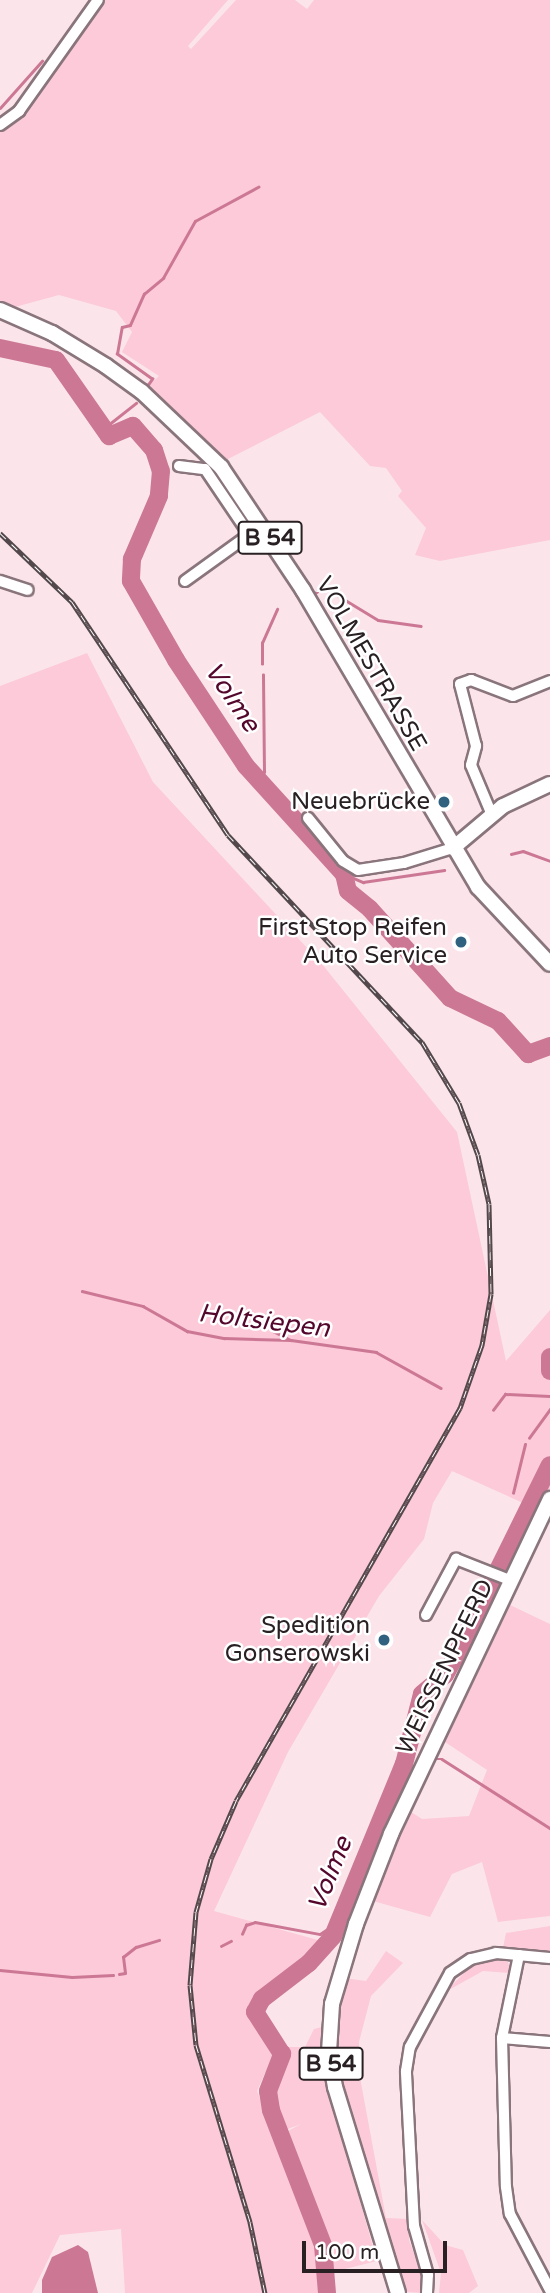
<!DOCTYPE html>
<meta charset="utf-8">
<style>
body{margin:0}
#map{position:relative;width:550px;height:2293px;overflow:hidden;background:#fbe5eb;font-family:"Varela Round",sans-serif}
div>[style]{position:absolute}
.green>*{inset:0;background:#fccad9}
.water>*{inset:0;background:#cc7894}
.stream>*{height:2.5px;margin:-1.25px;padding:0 1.25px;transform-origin:1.25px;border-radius:1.25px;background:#cc7894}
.river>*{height:18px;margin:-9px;padding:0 9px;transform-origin:9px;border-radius:9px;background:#cc7894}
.roads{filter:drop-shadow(2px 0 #89757b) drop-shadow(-2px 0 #89757b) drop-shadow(0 2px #89757b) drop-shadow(0 -2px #89757b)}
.street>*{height:10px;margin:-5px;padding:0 5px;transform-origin:5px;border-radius:5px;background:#fff}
.secondary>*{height:14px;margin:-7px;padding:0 7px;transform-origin:7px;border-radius:7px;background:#fff}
.primary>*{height:14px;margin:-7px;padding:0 7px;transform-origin:7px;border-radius:7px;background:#fff}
.rail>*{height:5px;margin-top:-2.5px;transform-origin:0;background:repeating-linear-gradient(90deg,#fff 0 8px,#53484b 0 16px);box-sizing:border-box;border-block:2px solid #53484b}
.dots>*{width:19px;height:19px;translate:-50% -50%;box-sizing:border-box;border:4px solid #fff;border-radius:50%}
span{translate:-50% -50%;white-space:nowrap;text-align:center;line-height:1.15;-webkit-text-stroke:5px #fff;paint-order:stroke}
.shield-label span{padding:2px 5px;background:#fff;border:2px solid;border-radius:5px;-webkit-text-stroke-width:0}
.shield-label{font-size:23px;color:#282022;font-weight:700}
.street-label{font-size:24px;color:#282022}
.poi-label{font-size:24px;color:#282022}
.right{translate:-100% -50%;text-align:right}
.water-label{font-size:26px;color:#54072c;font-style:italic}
.scale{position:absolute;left:302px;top:2241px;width:145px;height:32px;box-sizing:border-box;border:4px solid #282022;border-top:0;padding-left:9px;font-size:21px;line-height:24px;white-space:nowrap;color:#282022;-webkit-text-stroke:5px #fff;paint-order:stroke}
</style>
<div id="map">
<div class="green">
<div style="clip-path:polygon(103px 0,228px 0,188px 46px,191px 49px,236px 0,295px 0,307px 9px,314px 0,550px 0,550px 540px,440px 561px,415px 555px,426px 528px,398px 496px,402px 491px,386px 468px,370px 466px,320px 412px,226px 460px,145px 389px,159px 376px,122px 352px,132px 332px,116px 311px,59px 295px,15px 307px,0 301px,0 128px)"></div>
<div style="clip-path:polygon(87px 653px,153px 782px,322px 964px,457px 1132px,506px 1361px,550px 1310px,550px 1515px,452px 1471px,433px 1503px,424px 1539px,379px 1596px,288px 1752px,214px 1911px,325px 1942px,306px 1972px,274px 1993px,256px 2020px,274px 2047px,305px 2047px,314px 2029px,322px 2027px,323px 2062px,334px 2110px,377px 2261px,329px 2273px,329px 2247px,313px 2221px,288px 2131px,301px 2124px,275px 2134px,267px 2108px,280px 2066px,265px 2073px,257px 2091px,317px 2249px,322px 2293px,125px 2293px,121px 2229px,60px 2235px,32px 2293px,0 2293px,0 686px)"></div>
<div style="clip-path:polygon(510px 1605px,550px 1624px,550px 1916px,498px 1922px,482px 1862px,452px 1874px,430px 1917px,373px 1901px,408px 1810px,422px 1819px,469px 1816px,487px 1770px,445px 1742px)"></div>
<div style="clip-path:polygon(550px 1926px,550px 1952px,503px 1948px,506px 1933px)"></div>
<div style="clip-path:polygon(386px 1951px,403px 1963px,371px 1996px,359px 2042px,359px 2072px,386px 2218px,409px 2219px,409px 2240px,423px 2278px,422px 2293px,406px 2292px,366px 2176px,339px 2075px,338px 2010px,344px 1978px,366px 1981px)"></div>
<div style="clip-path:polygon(497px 1958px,508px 1962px,511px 1973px,483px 1971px,445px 1992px,473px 1964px)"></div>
<div style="clip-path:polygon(422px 2220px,445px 2245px,463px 2250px,478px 2286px,469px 2293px,439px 2293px,441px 2273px)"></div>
</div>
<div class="water">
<div style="clip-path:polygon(78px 2245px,88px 2252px,98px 2293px,42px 2293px,42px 2280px,52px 2257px)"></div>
</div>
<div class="stream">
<div style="left:0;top:108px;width:63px;rotate:-48.2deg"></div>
<div style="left:147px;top:386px;width:9px;rotate:-54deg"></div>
<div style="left:152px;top:379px;width:43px;rotate:-144.5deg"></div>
<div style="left:117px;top:354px;width:27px;rotate:-80deg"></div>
<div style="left:122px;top:327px;width:8px;rotate:-14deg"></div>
<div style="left:130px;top:325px;width:34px;rotate:-66deg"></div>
<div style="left:144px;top:294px;width:25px;rotate:-40deg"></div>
<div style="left:163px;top:278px;width:65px;rotate:-60.7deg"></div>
<div style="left:195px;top:221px;width:72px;rotate:-28.4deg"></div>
<div style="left:103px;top:429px;width:42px;rotate:-38.2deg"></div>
<div style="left:315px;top:593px;width:11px;rotate:-34deg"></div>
<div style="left:324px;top:587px;width:63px;rotate:31.4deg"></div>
<div style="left:378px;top:620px;width:43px;rotate:7.9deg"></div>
<div style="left:262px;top:664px;width:21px;rotate:-90deg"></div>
<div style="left:262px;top:643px;width:37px;rotate:-66deg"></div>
<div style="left:260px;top:781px;width:10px;rotate:-66deg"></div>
<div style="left:264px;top:772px;width:97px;rotate:-90.6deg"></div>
<div style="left:511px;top:854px;width:12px;rotate:-14deg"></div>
<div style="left:523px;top:851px;width:29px;rotate:20deg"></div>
<div style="left:344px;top:874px;width:21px;rotate:23deg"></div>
<div style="left:363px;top:882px;width:82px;rotate:-8.4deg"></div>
<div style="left:82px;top:1291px;width:63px;rotate:13.8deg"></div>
<div style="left:143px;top:1306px;width:51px;rotate:29.6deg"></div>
<div style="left:187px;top:1331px;width:38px;rotate:11deg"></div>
<div style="left:224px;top:1338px;width:67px;rotate:1.7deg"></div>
<div style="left:291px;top:1340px;width:86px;rotate:8deg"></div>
<div style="left:376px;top:1352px;width:74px;rotate:29deg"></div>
<div style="left:273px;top:1331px;width:20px;rotate:27deg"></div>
<div style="left:493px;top:1410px;width:20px;rotate:-53deg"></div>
<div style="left:505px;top:1394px;width:45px;rotate:2.5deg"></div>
<div style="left:529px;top:1438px;width:36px;rotate:-54deg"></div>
<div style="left:513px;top:1493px;width:50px;rotate:-76.2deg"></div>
<div style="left:408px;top:1742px;width:4px;rotate:27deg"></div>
<div style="left:434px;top:1759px;width:8px"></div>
<div style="left:442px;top:1759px;width:128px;rotate:32.6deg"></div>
<div style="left:242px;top:1934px;width:10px;rotate:-66deg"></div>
<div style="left:246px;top:1925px;width:9px;rotate:-18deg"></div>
<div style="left:255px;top:1922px;width:66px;rotate:10.5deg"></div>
<div style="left:320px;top:1934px;width:22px;rotate:-34deg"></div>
<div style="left:221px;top:1946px;width:11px;rotate:-27deg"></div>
<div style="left:0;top:1970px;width:72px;rotate:5.6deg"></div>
<div style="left:72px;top:1977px;width:41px;rotate:-2.8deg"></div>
<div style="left:119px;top:1974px;width:6px;rotate:-9deg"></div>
<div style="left:125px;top:1973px;width:16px;rotate:-97deg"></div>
<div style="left:123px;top:1957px;width:16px;rotate:-38deg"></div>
<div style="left:136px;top:1947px;width:24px;rotate:-17deg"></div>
</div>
<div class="river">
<div style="left:0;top:348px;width:57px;rotate:12.1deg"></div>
<div style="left:56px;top:360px;width:93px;rotate:55.1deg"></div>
<div style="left:109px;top:436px;width:26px;rotate:-23deg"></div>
<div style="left:133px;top:426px;width:32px;rotate:49deg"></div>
<div style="left:154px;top:450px;width:22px;rotate:72deg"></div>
<div style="left:161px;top:471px;width:25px;rotate:95deg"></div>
<div style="left:159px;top:496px;width:69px;rotate:113.2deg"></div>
<div style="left:132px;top:559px;width:22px;rotate:93deg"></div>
<div style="left:131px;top:581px;width:91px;rotate:60.3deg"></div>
<div style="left:176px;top:660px;width:127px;rotate:56.6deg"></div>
<div style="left:246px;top:766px;width:146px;rotate:47.8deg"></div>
<div style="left:344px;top:874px;width:17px;rotate:77deg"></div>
<div style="left:348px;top:891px;width:28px;rotate:39deg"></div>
<div style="left:370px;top:909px;width:120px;rotate:48deg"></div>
<div style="left:450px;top:998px;width:53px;rotate:25.6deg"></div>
<div style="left:498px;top:1021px;width:45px;rotate:47.7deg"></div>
<div style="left:528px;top:1054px;width:23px;rotate:-20deg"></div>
<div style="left:550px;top:1357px;width:14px;rotate:90deg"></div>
<div style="left:327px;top:2293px;width:48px;rotate:-94.8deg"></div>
<div style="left:323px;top:2245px;width:145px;rotate:-111.1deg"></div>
<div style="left:271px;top:2110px;width:19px;rotate:-99deg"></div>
<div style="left:268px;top:2091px;width:40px;rotate:-69deg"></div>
<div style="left:282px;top:2054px;width:50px;rotate:-122.7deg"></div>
<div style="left:255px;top:2012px;width:15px;rotate:-62deg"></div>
<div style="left:262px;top:1999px;width:59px;rotate:-37.5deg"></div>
<div style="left:309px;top:1963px;width:36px;rotate:-48deg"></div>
<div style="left:333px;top:1936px;width:186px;rotate:-67.6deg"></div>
<div style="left:404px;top:1764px;width:72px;rotate:-75.6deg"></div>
<div style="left:422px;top:1694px;width:30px;rotate:-40deg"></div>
<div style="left:445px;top:1675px;width:18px;rotate:-61deg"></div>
<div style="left:454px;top:1659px;width:216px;rotate:-63.7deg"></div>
</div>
<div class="roads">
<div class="street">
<div style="left:0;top:125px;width:24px;rotate:-36deg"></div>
<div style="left:19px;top:111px;width:136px;rotate:-54.6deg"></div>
<div style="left:179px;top:466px;width:26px;rotate:7deg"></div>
<div style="left:205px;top:469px;width:78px;rotate:55.9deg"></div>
<div style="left:0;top:581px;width:29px;rotate:18deg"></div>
<div style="left:185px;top:581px;width:84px;rotate:-35.8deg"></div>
<div style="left:492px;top:815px;width:54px;rotate:-112.8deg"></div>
<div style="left:471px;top:765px;width:20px;rotate:-75deg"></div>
<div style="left:476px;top:746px;width:64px;rotate:-104.5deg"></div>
<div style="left:460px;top:684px;width:12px;rotate:-20deg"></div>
<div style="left:471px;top:680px;width:45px;rotate:20.9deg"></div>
<div style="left:513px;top:696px;width:40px;rotate:-22deg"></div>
<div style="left:308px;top:818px;width:55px;rotate:50.9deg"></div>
<div style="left:343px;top:861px;width:17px;rotate:31deg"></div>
<div style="left:358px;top:870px;width:47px;rotate:-8.7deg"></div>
<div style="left:404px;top:863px;width:51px;rotate:-17deg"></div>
<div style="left:426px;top:1615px;width:64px;rotate:-61.8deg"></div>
<div style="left:456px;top:1559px;width:60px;rotate:21.4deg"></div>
<div style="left:519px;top:1955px;width:85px;rotate:101.6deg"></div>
<div style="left:502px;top:2038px;width:149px;rotate:88.5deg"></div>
<div style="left:506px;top:2187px;width:27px;rotate:82deg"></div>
<div style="left:510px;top:2214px;width:86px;rotate:62.2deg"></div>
<div style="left:502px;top:2038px;width:48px;rotate:4.8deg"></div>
<div style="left:427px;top:2293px;width:18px;rotate:-87deg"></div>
<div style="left:428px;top:2275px;width:51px;rotate:-105.9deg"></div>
<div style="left:414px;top:2226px;width:155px;rotate:-93deg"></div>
<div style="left:406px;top:2071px;width:24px;rotate:-81deg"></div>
<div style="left:410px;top:2047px;width:84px;rotate:-61.6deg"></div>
<div style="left:450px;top:1973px;width:25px;rotate:-34deg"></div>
<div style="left:471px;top:1959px;width:26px;rotate:-13deg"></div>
<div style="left:496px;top:1953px;width:54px;rotate:5.3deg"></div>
</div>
<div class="secondary">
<div style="left:453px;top:848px;width:65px;rotate:-40deg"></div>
<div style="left:503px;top:806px;width:52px;rotate:-25.1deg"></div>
</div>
<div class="primary">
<div style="left:0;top:310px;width:57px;rotate:23.9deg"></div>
<div style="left:52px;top:333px;width:63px;rotate:31.4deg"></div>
<div style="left:106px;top:366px;width:44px;rotate:35.8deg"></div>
<div style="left:142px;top:392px;width:109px;rotate:43.5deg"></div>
<div style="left:221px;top:467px;width:148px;rotate:56.3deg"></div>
<div style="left:303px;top:590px;width:345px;rotate:59.5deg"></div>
<div style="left:478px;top:887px;width:105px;rotate:46.9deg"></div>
<div style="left:398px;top:2293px;width:215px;rotate:-107deg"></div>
<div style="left:335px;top:2087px;width:36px;rotate:-100deg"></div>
<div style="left:329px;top:2052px;width:48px;rotate:-86.4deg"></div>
<div style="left:332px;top:2004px;width:84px;rotate:-73.3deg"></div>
<div style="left:356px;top:1924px;width:97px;rotate:-68.7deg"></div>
<div style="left:391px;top:1834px;width:371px;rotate:-64.6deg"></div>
</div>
</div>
<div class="rail">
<div style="left:0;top:533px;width:100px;rotate:43.8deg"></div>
<div style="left:72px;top:602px;width:280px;rotate:56.2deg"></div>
<div style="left:228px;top:835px;width:284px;rotate:46.9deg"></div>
<div style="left:422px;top:1042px;width:71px;rotate:58.8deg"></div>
<div style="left:459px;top:1103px;width:55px;rotate:69.9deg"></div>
<div style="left:478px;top:1155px;width:50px;rotate:77.3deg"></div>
<div style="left:489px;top:1204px;width:90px;rotate:88.7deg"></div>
<div style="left:491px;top:1294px;width:52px;rotate:100deg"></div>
<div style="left:482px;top:1345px;width:67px;rotate:109.2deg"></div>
<div style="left:460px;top:1408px;width:452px;rotate:119.7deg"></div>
<div style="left:236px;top:1801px;width:63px;rotate:113.3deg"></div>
<div style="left:211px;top:1859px;width:55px;rotate:105.8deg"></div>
<div style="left:196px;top:1912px;width:73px;rotate:94.7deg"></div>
<div style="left:190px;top:1985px;width:60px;rotate:84.3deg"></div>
<div style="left:196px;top:2045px;width:185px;rotate:73deg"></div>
<div style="left:250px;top:2222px;width:73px;rotate:78.1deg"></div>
</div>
<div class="dots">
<div style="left:444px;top:802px;background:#30617f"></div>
<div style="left:461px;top:942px;background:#30617f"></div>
<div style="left:384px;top:1640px;background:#30617f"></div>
</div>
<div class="shield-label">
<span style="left:270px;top:538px">B 54</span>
<span style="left:331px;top:2064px">B 54</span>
</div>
<div class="street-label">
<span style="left:371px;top:664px;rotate:60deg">VOLMESTRASSE</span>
<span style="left:445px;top:1667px;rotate:-64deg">WEISSENPFERD</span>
</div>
<div class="poi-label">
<span class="right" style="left:430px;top:802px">Neuebrücke</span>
<span class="right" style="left:447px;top:942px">First Stop Reifen<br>Auto Service</span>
<span class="right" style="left:370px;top:1640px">Spedition<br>Gonserowski</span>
</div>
<div class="water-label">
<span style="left:232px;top:697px;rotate:56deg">Volme</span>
<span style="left:264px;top:1321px;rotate:7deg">Holtsiepen</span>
<span style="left:330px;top:1874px;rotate:-68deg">Volme</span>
</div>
<div class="scale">100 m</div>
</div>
